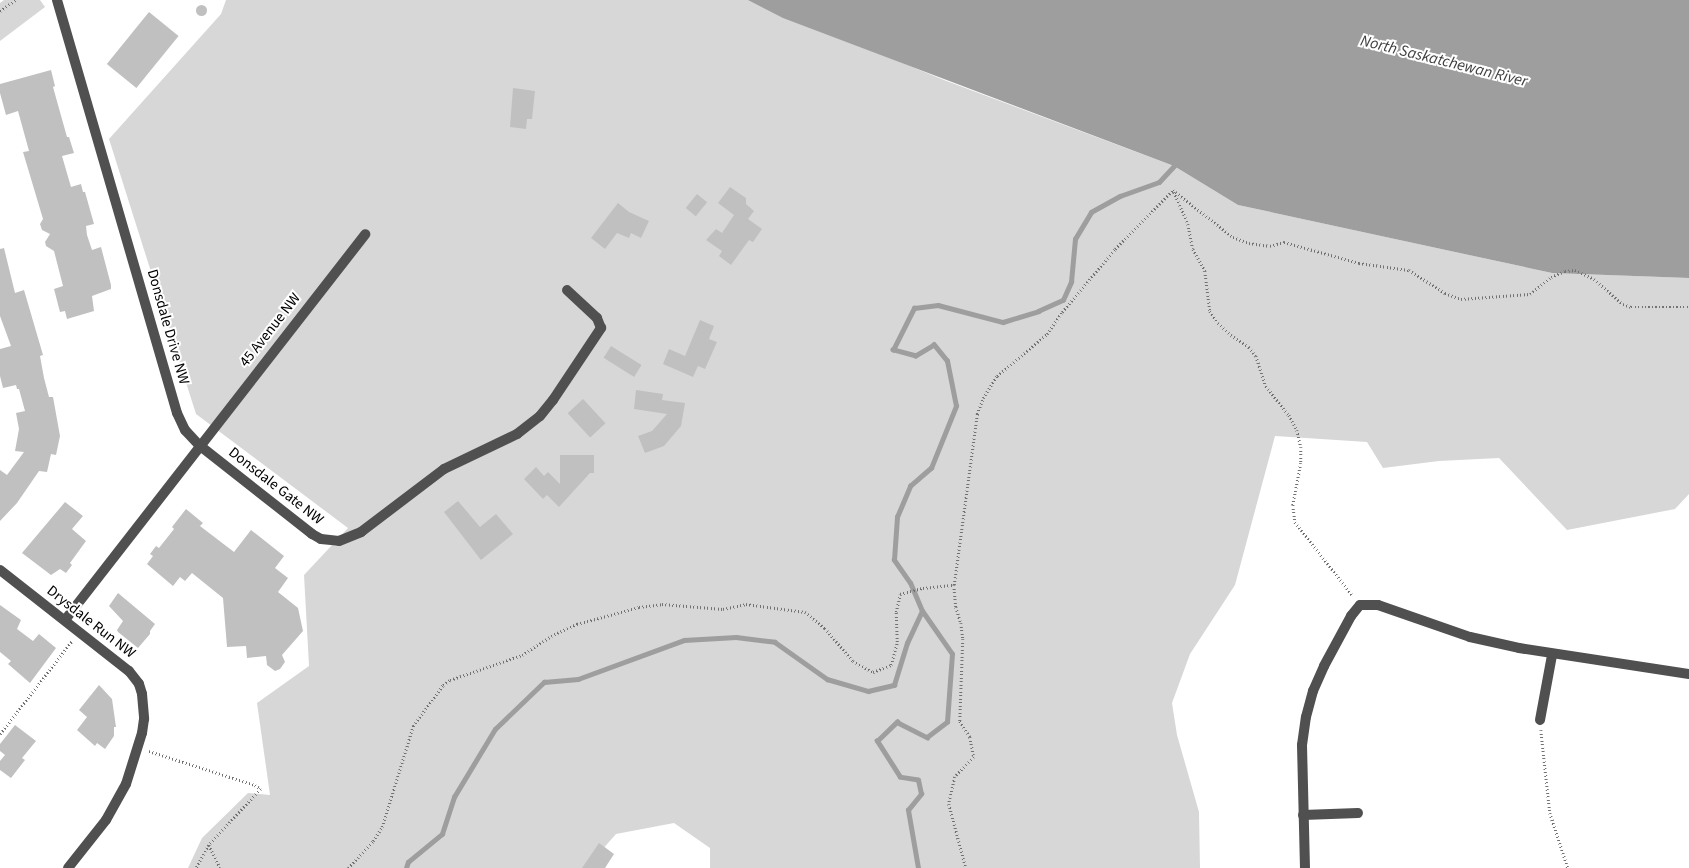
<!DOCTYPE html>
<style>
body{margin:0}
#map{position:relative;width:1689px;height:868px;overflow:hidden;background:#fff;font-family:"Source Sans 3",sans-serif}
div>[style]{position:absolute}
.green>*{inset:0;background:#d7d7d7}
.water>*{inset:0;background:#9e9e9e}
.stream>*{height:4.5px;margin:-2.25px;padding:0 2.25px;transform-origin:2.25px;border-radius:2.25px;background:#9e9e9e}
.building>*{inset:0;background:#c0c0c0;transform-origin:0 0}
.round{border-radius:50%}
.path>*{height:2.5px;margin-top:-1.25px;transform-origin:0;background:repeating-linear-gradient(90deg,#727272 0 1px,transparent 0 3.5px)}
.street>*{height:10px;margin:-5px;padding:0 5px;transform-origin:5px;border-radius:5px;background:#505050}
span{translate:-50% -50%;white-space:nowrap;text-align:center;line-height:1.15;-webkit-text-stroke:4px #fff;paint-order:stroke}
.street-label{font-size:15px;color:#000}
.water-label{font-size:16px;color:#3f3f3f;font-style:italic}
</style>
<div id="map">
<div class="green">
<div style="clip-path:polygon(4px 0,40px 0,45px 7px,0 41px,0 3px)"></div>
<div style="clip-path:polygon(226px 0,749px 0,944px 80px,1174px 166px,1238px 205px,1552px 273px,1689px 278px,1689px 494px,1675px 509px,1567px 530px,1499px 458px,1439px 461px,1383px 468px,1367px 442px,1275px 436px,1235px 585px,1190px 654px,1172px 703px,1177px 735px,1199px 812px,1200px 868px,710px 868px,710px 848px,674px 823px,616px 834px,586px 868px,188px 868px,202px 838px,248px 793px,270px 795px,257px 703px,309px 666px,304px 575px,348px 528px,196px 414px,109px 139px,221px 14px)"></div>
</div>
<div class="water">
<div style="clip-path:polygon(748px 0,1689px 0,1689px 278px,1552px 273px,1238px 205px,1174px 166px,783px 18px)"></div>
</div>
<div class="stream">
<div style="left:406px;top:868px;width:6px;rotate:-72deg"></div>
<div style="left:408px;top:862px;width:44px;rotate:-39.5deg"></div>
<div style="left:442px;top:834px;width:39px;rotate:-72deg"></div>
<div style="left:454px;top:797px;width:79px;rotate:-58.9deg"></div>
<div style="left:495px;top:729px;width:68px;rotate:-43.8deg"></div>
<div style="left:544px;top:682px;width:34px;rotate:-5deg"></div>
<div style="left:578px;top:679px;width:113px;rotate:-20.2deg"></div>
<div style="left:684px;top:640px;width:52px;rotate:-3.3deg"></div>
<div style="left:736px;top:637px;width:39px;rotate:7deg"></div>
<div style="left:775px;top:642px;width:64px;rotate:35.4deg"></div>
<div style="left:827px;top:679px;width:43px;rotate:16.3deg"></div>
<div style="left:868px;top:691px;width:27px;rotate:-13deg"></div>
<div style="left:894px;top:685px;width:44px;rotate:-72.8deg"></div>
<div style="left:907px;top:643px;width:35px;rotate:-65deg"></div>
<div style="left:918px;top:868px;width:59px;rotate:-99.8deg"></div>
<div style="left:908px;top:810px;width:21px;rotate:-51deg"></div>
<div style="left:921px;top:794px;width:14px;rotate:-102deg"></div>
<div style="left:918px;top:780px;width:18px;rotate:-171deg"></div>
<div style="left:900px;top:777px;width:43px;rotate:-122.6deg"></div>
<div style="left:877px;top:741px;width:28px;rotate:-44deg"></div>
<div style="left:897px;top:722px;width:34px;rotate:27deg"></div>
<div style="left:927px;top:737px;width:25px;rotate:-37deg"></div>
<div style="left:947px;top:722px;width:68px;rotate:-85.8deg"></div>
<div style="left:952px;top:654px;width:52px;rotate:-124.9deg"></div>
<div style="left:922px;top:611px;width:30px;rotate:-113deg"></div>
<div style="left:910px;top:583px;width:28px;rotate:-125deg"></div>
<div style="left:894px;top:560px;width:43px;rotate:-86deg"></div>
<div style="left:897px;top:517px;width:34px;rotate:-67deg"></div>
<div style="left:910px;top:486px;width:28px;rotate:-41deg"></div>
<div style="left:931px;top:468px;width:67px;rotate:-68deg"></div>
<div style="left:956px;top:406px;width:46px;rotate:-101.3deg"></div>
<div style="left:947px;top:361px;width:21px;rotate:-129deg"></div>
<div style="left:934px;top:345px;width:21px;rotate:149deg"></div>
<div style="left:916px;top:356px;width:24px;rotate:-165deg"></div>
<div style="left:893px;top:350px;width:47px;rotate:-63.4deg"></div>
<div style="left:914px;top:308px;width:24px;rotate:-7deg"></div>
<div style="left:938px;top:305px;width:67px;rotate:14.7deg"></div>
<div style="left:1003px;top:322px;width:37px;rotate:-17deg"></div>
<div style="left:1038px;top:311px;width:27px;rotate:-24deg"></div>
<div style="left:1063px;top:300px;width:20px;rotate:-66deg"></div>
<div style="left:1071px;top:282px;width:43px;rotate:-84.7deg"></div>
<div style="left:1075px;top:239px;width:31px;rotate:-59deg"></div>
<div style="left:1091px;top:212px;width:33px;rotate:-29deg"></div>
<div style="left:1120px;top:196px;width:41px;rotate:-19.7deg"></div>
<div style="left:1159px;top:182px;width:22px;rotate:-47deg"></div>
</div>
<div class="building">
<div class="round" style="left:195.5px;top:4.5px;width:11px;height:11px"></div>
<div style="left:149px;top:12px;width:38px;height:67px;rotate:39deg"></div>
<div style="clip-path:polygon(51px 70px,55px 86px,53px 87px,67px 137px,69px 137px,74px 153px,62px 156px,71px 187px,81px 184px,83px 192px,85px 192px,94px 224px,86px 226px,87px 235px,92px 250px,101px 247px,111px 285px,111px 289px,92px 296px,94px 311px,67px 319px,65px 311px,60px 312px,54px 289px,63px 286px,54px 251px,46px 246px,45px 242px,50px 234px,42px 230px,40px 224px,43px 219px,23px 152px,29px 151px,18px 111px,6px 115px,0 93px,0 84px)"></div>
<div style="clip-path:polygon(513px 88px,535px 91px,532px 119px,527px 119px,526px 129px,510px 127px)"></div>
<div style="clip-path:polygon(730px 187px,746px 198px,746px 204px,754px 211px,748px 219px,762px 229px,753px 242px,749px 240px,731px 265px,719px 256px,722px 251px,706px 240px,716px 229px,722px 233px,734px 215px,718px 203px)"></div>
<div style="left:697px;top:194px;width:13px;height:18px;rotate:39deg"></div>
<div style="clip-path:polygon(618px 203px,629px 212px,649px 221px,641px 238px,631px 233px,629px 238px,617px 233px,605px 249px,591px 238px)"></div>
<div style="clip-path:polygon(4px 248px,15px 293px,24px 290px,43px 355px,40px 356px,44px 378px,49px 397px,53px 397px,60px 436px,56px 455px,51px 454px,47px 472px,39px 471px,17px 503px,0 521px,0 470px,7px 475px,24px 452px,15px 451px,19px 429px,16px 413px,25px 411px,19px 389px,17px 389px,16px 385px,3px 388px,0 376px,0 349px,11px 346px,0 316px,0 249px)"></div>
<div style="clip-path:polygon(700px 320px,714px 326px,709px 339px,717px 342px,705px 369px,698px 366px,693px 377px,663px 364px,669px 349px,685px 356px)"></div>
<div style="left:611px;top:346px;width:36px;height:14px;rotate:32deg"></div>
<div style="clip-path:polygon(636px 390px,663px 394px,662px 400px,685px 403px,681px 426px,664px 446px,645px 453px,638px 436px,652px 431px,667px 414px,634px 409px)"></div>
<div style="left:583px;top:399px;width:33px;height:21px;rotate:47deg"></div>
<div style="clip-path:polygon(560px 455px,594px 455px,594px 473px,590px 473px,559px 507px,547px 495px,543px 499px,524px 479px,536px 467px,544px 476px,548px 472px,560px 484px)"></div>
<div style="clip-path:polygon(458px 501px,480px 527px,496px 514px,513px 534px,481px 560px,444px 512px)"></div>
<div style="clip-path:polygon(65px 502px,83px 516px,72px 529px,86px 541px,70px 563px,72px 565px,66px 573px,60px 569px,51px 575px,22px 553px)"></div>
<div style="clip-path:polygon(186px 509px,203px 523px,200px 526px,234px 552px,251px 530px,284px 556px,275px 568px,288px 578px,278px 592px,298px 608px,303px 631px,282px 655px,285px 662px,280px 669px,275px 671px,267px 665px,266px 656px,247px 658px,246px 646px,227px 647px,223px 598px,192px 573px,185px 581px,180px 577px,173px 586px,147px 564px,153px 556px,150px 554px,156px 546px,159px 548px,174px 529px,172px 527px)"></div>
<div style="clip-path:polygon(118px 593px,155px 624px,150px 631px,150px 634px,138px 648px,118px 632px,117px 630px,123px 621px,109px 606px)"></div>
<div style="clip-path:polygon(0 605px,21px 620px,17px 629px,33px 641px,39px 634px,56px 648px,30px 683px,8px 664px,11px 661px,0 652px)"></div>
<div style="clip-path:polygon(99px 685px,112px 699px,116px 727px,114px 727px,114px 736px,105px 749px,97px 743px,95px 746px,77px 730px,87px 717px,79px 710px)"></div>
<div style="clip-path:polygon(15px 725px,36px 741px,22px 758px,25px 760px,11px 778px,0 770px,0 761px,5px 755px,0 751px,0 744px)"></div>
<div style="clip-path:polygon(599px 843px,614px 854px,605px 868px,582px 868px)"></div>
</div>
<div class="path">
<div style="left:0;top:11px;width:19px;rotate:-36deg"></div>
<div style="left:1173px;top:190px;width:76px;rotate:38.1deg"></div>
<div style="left:1233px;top:237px;width:17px;rotate:21deg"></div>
<div style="left:1249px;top:243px;width:21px;rotate:8deg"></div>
<div style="left:1270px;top:246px;width:15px;rotate:-16deg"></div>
<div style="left:1284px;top:242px;width:78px;rotate:15.6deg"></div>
<div style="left:1359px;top:263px;width:50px;rotate:8deg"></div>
<div style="left:1409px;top:270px;width:43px;rotate:32.6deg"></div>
<div style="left:1445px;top:293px;width:17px;rotate:21deg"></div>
<div style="left:1461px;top:299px;width:69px;rotate:-4.1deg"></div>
<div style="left:1530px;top:294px;width:27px;rotate:-39deg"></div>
<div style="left:1551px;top:277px;width:15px;rotate:-23deg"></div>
<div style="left:1565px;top:271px;width:10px;rotate:-6deg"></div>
<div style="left:1575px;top:270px;width:21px;rotate:25deg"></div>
<div style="left:1594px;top:279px;width:38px;rotate:41deg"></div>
<div style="left:1623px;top:304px;width:9px;rotate:21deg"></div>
<div style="left:1631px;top:307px;width:58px"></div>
<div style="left:1174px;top:192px;width:35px;rotate:66deg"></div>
<div style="left:1188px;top:224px;width:25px;rotate:79deg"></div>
<div style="left:1193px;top:249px;width:25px;rotate:61deg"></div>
<div style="left:1205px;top:271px;width:40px;rotate:82.9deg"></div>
<div style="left:1210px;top:311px;width:14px;rotate:56deg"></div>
<div style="left:1218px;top:323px;width:18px;rotate:43deg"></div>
<div style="left:1231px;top:335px;width:22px;rotate:34deg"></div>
<div style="left:1249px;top:347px;width:11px;rotate:52deg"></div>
<div style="left:1256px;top:356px;width:32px;rotate:72deg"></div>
<div style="left:1266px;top:386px;width:37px;rotate:52deg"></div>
<div style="left:1289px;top:415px;width:17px;rotate:62deg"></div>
<div style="left:1297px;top:430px;width:17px;rotate:77deg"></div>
<div style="left:1301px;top:447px;width:16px;rotate:90deg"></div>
<div style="left:1301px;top:463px;width:43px;rotate:100.8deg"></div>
<div style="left:1293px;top:505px;width:17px;rotate:83deg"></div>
<div style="left:1295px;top:522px;width:94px;rotate:51.9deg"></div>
<div style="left:954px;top:585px;width:22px;rotate:85deg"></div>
<div style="left:956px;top:607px;width:17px;rotate:73deg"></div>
<div style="left:961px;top:623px;width:16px;rotate:83deg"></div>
<div style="left:963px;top:639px;width:82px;rotate:92.1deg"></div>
<div style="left:960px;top:721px;width:19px;rotate:58deg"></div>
<div style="left:970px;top:737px;width:20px;rotate:79deg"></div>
<div style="left:974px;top:757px;width:28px;rotate:134deg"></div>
<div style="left:955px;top:777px;width:28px;rotate:103deg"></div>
<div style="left:949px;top:804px;width:66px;rotate:75.1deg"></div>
<div style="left:1541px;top:730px;width:83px;rotate:83.8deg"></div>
<div style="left:1550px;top:813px;width:58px;rotate:71.9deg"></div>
<div style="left:0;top:734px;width:118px;rotate:-52.3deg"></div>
<div style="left:149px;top:751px;width:111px;rotate:17.8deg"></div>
<div style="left:255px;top:785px;width:7px;rotate:34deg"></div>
<div style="left:261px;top:789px;width:76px;rotate:132.9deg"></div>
<div style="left:209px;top:845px;width:26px;rotate:119deg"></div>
<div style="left:209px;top:845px;width:25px;rotate:64deg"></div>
<div style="left:348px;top:868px;width:37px;rotate:-47deg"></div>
<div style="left:373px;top:841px;width:17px;rotate:-57deg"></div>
<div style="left:382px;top:827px;width:106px;rotate:-72.9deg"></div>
<div style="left:413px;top:726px;width:51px;rotate:-53.8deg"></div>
<div style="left:443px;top:685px;width:9px;rotate:-36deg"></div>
<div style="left:450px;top:680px;width:76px;rotate:-19.1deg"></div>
<div style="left:522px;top:655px;width:35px;rotate:-33deg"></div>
<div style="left:551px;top:636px;width:29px;rotate:-25deg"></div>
<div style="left:577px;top:624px;width:64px;rotate:-15.3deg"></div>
<div style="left:639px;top:607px;width:23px;rotate:-7deg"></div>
<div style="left:662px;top:604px;width:61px;rotate:4.7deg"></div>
<div style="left:723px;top:609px;width:24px;rotate:-12deg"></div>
<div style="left:746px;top:604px;width:60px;rotate:7.7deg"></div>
<div style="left:805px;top:612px;width:26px;rotate:39deg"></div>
<div style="left:825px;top:628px;width:43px;rotate:49.7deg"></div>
<div style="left:853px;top:661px;width:23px;rotate:29deg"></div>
<div style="left:873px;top:672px;width:19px;rotate:-21deg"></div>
<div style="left:891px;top:665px;width:24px;rotate:-75deg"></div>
<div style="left:897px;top:642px;width:30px;rotate:-92deg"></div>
<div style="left:896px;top:612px;width:18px;rotate:-77deg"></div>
<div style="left:900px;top:594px;width:24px;rotate:-15deg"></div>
<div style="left:923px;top:588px;width:31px;rotate:-6deg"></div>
<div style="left:954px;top:585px;width:173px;rotate:-82.3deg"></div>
<div style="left:977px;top:414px;width:17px;rotate:-69deg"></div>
<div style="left:983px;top:398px;width:26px;rotate:-58deg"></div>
<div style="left:997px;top:376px;width:65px;rotate:-40deg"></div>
<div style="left:1047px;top:334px;width:27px;rotate:-56deg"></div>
<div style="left:1062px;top:312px;width:82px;rotate:-49.9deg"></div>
<div style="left:1115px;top:249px;width:83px;rotate:-45.5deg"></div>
</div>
<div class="street">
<div style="left:57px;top:0;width:430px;rotate:73.8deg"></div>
<div style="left:177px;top:413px;width:19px;rotate:65deg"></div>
<div style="left:185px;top:430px;width:21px;rotate:47deg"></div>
<div style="left:199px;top:445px;width:144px;rotate:38.2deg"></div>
<div style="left:312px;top:534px;width:10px;rotate:29deg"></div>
<div style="left:321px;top:539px;width:18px;rotate:6deg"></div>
<div style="left:339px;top:541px;width:24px;rotate:-22deg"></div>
<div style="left:361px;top:532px;width:104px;rotate:-37.2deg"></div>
<div style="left:444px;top:469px;width:81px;rotate:-25.6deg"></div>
<div style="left:517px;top:434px;width:29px;rotate:-38deg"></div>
<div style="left:540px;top:416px;width:21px;rotate:-51deg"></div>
<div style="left:553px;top:400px;width:87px;rotate:-56.3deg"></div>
<div style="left:601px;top:328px;width:11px;rotate:-112deg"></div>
<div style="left:597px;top:318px;width:41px;rotate:-137deg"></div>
<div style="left:0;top:570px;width:164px;rotate:38.1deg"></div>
<div style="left:129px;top:671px;width:16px;rotate:52deg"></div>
<div style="left:139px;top:684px;width:10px;rotate:73deg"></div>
<div style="left:142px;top:694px;width:25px;rotate:85deg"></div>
<div style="left:144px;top:719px;width:14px;rotate:98deg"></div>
<div style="left:142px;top:733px;width:53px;rotate:107.4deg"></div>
<div style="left:126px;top:784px;width:41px;rotate:119.1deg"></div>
<div style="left:106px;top:820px;width:61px;rotate:128.4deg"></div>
<div style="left:65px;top:620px;width:489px;rotate:-52.1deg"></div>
<div style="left:1540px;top:720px;width:66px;rotate:-79.5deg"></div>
<div style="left:1303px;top:815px;width:55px;rotate:-2.1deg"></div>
<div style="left:1305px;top:868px;width:123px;rotate:-91.4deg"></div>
<div style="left:1302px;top:745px;width:28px;rotate:-82deg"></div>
<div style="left:1306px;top:717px;width:27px;rotate:-75deg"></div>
<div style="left:1313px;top:691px;width:27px;rotate:-66deg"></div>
<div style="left:1324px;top:666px;width:57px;rotate:-61.6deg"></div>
<div style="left:1351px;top:616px;width:14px;rotate:-51deg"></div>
<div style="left:1360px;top:605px;width:18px"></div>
<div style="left:1378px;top:605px;width:97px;rotate:19.2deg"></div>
<div style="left:1470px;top:637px;width:50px;rotate:12.7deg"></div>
<div style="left:1519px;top:648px;width:172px;rotate:8.7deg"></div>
</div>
<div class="street-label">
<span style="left:168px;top:327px;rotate:74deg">Donsdale Drive NW</span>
<span style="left:270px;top:330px;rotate:-52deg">45 Avenue NW</span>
<span style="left:276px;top:486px;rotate:38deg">Donsdale Gate NW</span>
<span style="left:91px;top:622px;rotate:38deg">Drysdale Run NW</span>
</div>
<div class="water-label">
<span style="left:1444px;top:61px;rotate:14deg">North Saskatchewan River</span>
</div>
</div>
